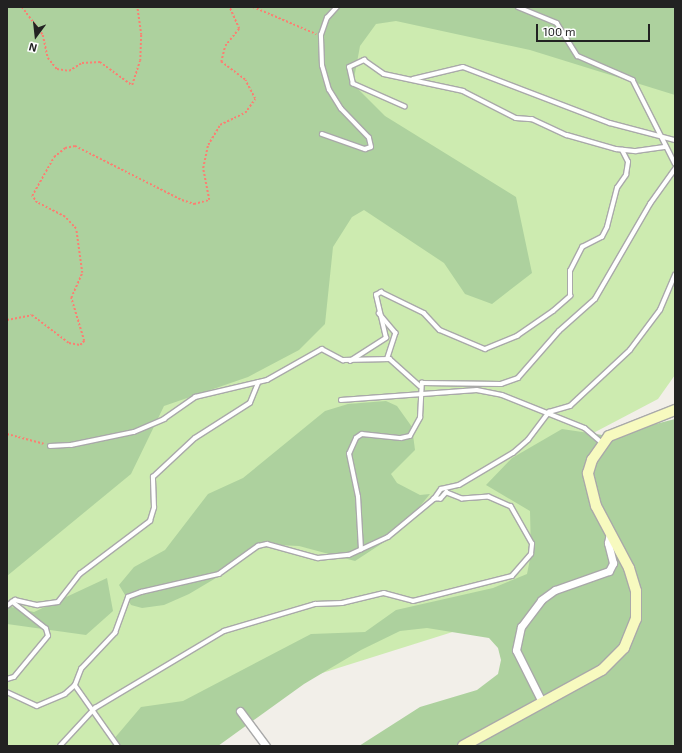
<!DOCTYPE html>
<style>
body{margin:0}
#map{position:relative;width:682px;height:753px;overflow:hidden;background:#f2efe9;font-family:"Exo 2",sans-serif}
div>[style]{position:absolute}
.grass>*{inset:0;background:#cdebb0}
.forest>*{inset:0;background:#add19e}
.path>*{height:1.5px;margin-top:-0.75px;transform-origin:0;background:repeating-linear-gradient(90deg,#fa8072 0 2px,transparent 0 4px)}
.roads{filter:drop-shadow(1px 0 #a9a9a9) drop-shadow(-1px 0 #a9a9a9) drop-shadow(0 1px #a9a9a9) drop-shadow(0 -1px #a9a9a9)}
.lane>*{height:3.5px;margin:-1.75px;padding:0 1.75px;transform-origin:1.75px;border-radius:1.75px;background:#fff}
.street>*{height:7px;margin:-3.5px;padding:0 3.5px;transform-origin:3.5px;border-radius:3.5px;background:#fff}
.secondary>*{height:10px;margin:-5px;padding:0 5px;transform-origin:5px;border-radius:5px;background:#f7fabf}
span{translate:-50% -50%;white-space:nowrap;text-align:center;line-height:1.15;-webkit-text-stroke:3px #fff;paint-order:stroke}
.frame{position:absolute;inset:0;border:8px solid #222;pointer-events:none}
.north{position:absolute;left:16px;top:16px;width:40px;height:40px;-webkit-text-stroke:3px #fff;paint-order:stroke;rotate:195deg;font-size:11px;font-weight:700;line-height:16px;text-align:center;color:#222}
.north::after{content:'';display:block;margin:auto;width:14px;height:18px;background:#222;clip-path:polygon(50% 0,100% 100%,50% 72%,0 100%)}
.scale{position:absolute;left:536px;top:24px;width:114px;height:18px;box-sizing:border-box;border:2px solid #222;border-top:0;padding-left:5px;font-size:12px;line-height:14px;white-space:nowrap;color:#222;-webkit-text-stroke:3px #fff;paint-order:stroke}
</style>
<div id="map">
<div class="grass">
<div style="clip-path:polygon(557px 7px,675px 70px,675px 375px,658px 399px,580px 440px,566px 574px,478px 624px,300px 680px,166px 746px,7px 746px,7px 548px,308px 11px)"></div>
</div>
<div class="forest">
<div style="clip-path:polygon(7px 7px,675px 7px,675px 95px,530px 50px,396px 21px,376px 24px,360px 46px,353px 84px,385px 116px,516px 197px,532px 273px,492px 304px,465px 294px,444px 263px,364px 210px,352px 217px,333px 247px,325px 324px,299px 350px,248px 377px,164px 406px,131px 474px,7px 576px)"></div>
<div style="clip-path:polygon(386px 401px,397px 406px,412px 427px,415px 450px,391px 474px,397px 483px,420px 495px,430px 494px,398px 533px,355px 561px,299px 546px,277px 545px,249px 551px,221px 575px,189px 594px,164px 605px,142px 608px,131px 605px,119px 585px,134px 567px,165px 550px,208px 494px,243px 478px,325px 411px,348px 404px)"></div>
<div style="clip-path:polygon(675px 419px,675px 746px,359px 746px,420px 707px,477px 690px,498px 674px,501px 660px,498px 648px,489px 638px,427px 628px,400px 631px,361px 650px,304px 684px,218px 746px,114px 746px,113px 740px,141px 707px,183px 701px,311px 634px,365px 632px,396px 610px,493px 588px,527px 574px,531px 554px,530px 511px,486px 485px,512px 458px,562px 429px,609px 436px)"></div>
<div style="clip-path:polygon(107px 578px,113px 611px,86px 635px,7px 624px,7px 606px,34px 612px)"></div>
</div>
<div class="path">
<div style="left:22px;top:7px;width:35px;rotate:53deg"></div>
<div style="left:43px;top:35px;width:24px;rotate:78deg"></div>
<div style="left:48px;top:58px;width:14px;rotate:51deg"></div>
<div style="left:57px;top:69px;width:12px;rotate:9deg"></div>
<div style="left:69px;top:71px;width:15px;rotate:-32deg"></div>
<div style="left:82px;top:63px;width:18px;rotate:-3deg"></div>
<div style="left:100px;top:62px;width:39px;rotate:36deg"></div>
<div style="left:132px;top:85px;width:25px;rotate:-72deg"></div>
<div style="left:140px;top:61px;width:26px;rotate:-88deg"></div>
<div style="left:141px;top:35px;width:28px;rotate:-98deg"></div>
<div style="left:253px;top:7px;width:69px;rotate:23.2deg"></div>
<div style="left:7px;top:320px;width:25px;rotate:-11deg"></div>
<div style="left:32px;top:315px;width:46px;rotate:37.1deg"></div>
<div style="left:69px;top:343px;width:11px;rotate:10deg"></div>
<div style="left:80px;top:345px;width:6px;rotate:-45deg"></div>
<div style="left:84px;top:341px;width:45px;rotate:-106.8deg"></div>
<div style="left:71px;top:298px;width:27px;rotate:-66deg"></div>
<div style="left:82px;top:273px;width:44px;rotate:-97.8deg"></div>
<div style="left:76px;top:229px;width:16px;rotate:-133deg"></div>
<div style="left:65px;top:217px;width:31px;rotate:-153deg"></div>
<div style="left:37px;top:203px;width:9px;rotate:-126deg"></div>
<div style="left:32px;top:196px;width:45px;rotate:-60.6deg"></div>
<div style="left:54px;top:157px;width:14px;rotate:-39deg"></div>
<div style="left:65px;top:148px;width:10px;rotate:-11deg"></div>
<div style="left:75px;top:146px;width:120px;rotate:26.8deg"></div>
<div style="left:182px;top:200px;width:13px;rotate:18deg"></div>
<div style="left:194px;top:204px;width:16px;rotate:-15deg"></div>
<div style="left:209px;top:200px;width:33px;rotate:-101deg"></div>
<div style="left:203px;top:168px;width:24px;rotate:-78deg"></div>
<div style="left:208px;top:145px;width:23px;rotate:-59deg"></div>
<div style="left:220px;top:125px;width:28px;rotate:-26deg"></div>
<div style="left:245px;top:113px;width:17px;rotate:-54deg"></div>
<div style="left:255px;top:99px;width:21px;rotate:-118deg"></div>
<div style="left:245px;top:80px;width:30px;rotate:-143deg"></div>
<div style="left:221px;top:62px;width:16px;rotate:-76deg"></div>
<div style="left:225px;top:46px;width:22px;rotate:-51deg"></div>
<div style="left:239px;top:29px;width:24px;rotate:-114deg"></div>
<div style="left:7px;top:434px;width:38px;rotate:15deg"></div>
</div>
<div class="roads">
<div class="lane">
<div style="left:518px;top:7px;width:42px;rotate:22.3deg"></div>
<div style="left:557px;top:23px;width:39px;rotate:58deg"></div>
<div style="left:578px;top:56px;width:60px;rotate:23.6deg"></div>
<div style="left:633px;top:80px;width:93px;rotate:63.2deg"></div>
<div style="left:413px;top:79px;width:51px;rotate:-13.5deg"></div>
<div style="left:463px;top:67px;width:157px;rotate:20.9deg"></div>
<div style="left:610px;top:123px;width:67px;rotate:14.7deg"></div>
<div style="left:405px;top:107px;width:57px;rotate:-156.1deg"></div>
<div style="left:353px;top:84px;width:17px;rotate:-103deg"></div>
<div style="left:349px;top:67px;width:17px;rotate:-25deg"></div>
<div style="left:364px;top:60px;width:24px;rotate:35deg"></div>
<div style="left:384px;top:74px;width:81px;rotate:12.1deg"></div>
<div style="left:463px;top:91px;width:59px;rotate:27deg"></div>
<div style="left:516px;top:118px;width:16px;rotate:4deg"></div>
<div style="left:532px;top:119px;width:38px;rotate:25deg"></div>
<div style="left:567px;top:135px;width:51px;rotate:15.9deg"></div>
<div style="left:616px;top:149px;width:20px;rotate:6deg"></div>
<div style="left:636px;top:151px;width:30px;rotate:-8deg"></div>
<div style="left:322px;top:134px;width:46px;rotate:19.2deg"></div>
<div style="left:365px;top:149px;width:6px;rotate:-18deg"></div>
<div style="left:371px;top:147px;width:9px;rotate:-103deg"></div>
<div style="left:369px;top:138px;width:40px;rotate:-134deg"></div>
<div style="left:341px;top:109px;width:22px;rotate:-122deg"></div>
<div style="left:329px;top:90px;width:25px;rotate:-106deg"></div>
<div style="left:322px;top:66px;width:31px;rotate:-92deg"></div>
<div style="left:321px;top:35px;width:18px;rotate:-71deg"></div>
<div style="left:327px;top:18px;width:15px;rotate:-48deg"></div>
<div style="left:379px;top:313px;width:26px;rotate:50deg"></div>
<div style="left:396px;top:333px;width:26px;rotate:108deg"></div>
<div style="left:350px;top:361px;width:43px;rotate:-32.6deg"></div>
<div style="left:386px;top:338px;width:44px;rotate:-103.1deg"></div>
<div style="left:376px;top:295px;width:6px;rotate:-31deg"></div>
<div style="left:381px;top:292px;width:48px;rotate:26deg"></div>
<div style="left:424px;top:313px;width:23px;rotate:47deg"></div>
<div style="left:440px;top:330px;width:49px;rotate:22.9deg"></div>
<div style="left:485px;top:349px;width:35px;rotate:-22deg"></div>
<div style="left:517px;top:336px;width:44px;rotate:-34.8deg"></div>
<div style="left:553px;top:311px;width:23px;rotate:-41deg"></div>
<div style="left:570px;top:296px;width:25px;rotate:-90deg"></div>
<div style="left:570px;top:271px;width:27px;rotate:-63deg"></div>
<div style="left:582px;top:247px;width:22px;rotate:-27deg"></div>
<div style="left:602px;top:237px;width:11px;rotate:-63deg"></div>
<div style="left:607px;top:227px;width:40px;rotate:-75.6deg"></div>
<div style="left:617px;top:188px;width:16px;rotate:-55deg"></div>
<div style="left:626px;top:175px;width:13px;rotate:-81deg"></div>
<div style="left:628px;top:162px;width:13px;rotate:-117deg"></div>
<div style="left:341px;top:400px;width:136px;rotate:-4.2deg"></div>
<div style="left:477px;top:390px;width:25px;rotate:11deg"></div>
<div style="left:502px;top:395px;width:89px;rotate:21.7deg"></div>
<div style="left:585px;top:428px;width:23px;rotate:41deg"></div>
<div style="left:50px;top:446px;width:21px;rotate:-3deg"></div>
<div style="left:71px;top:445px;width:64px;rotate:-11.7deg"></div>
<div style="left:134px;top:432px;width:33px;rotate:-23deg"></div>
<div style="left:164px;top:419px;width:38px;rotate:-35deg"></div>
<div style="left:195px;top:397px;width:74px;rotate:-13.3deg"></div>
<div style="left:267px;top:380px;width:63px;rotate:-29.4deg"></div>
<div style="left:322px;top:349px;width:24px;rotate:28deg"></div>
<div style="left:343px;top:360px;width:47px;rotate:-1.2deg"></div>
<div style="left:390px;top:359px;width:40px;rotate:42deg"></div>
<div style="left:447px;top:492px;width:9px;rotate:131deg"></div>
<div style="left:441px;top:499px;width:7px;rotate:180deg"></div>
<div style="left:434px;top:499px;width:12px;rotate:-55deg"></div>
<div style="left:441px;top:489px;width:18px;rotate:-13deg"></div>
<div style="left:459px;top:485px;width:63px;rotate:-30.7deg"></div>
<div style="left:513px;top:453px;width:20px;rotate:-41deg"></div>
<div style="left:528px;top:440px;width:35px;rotate:-53deg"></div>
<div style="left:549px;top:412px;width:22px;rotate:-16deg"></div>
<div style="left:570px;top:406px;width:82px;rotate:-43deg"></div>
<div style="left:630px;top:350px;width:50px;rotate:-53.1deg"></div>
<div style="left:660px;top:310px;width:38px;rotate:-67deg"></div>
<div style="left:361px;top:550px;width:53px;rotate:-93.2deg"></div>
<div style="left:358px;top:497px;width:44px;rotate:-101.8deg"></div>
<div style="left:349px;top:454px;width:17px;rotate:-66deg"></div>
<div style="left:356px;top:438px;width:7px;rotate:-34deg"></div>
<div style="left:362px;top:434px;width:39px;rotate:6deg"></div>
<div style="left:401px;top:438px;width:9px;rotate:-13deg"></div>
<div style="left:410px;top:436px;width:21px;rotate:-61deg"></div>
<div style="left:420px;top:418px;width:35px;rotate:-87deg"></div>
<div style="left:422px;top:383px;width:79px;rotate:0.7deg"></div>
<div style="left:501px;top:384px;width:18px;rotate:-19deg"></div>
<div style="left:518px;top:378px;width:62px;rotate:-48.9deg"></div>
<div style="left:559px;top:331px;width:48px;rotate:-41.6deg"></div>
<div style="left:595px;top:299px;width:110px;rotate:-59.9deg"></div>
<div style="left:650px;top:204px;width:43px;rotate:-54.5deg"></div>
<div style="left:7px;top:606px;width:10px;rotate:-37deg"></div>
<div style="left:15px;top:600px;width:23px;rotate:13deg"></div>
<div style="left:37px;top:605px;width:21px;rotate:-8deg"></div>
<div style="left:58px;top:602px;width:36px;rotate:-52deg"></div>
<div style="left:80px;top:574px;width:88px;rotate:-37.1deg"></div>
<div style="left:150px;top:521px;width:14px;rotate:-73deg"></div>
<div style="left:154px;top:508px;width:31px;rotate:-92deg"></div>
<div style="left:153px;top:477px;width:57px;rotate:-42.9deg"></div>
<div style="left:195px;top:438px;width:65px;rotate:-32.5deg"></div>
<div style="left:250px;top:403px;width:22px;rotate:-68deg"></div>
<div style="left:7px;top:679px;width:7px;rotate:-16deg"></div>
<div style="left:14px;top:677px;width:53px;rotate:-50.3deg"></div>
<div style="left:48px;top:636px;width:7px;rotate:-106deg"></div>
<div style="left:46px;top:629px;width:43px;rotate:-141.5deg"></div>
<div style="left:75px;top:685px;width:75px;rotate:54.8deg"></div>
<div style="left:7px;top:692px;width:33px;rotate:25deg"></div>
<div style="left:37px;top:706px;width:30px;rotate:-23deg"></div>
<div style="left:65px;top:694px;width:13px;rotate:-42deg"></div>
<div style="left:75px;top:685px;width:17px;rotate:-69deg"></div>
<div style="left:81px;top:669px;width:50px;rotate:-46.6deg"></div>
<div style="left:115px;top:633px;width:38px;rotate:-70deg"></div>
<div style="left:128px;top:597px;width:14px;rotate:-21deg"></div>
<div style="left:141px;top:592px;width:80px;rotate:-13deg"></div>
<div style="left:219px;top:574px;width:48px;rotate:-35.7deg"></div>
<div style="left:258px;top:546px;width:9px;rotate:-13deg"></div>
<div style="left:267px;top:544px;width:53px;rotate:15.4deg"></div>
<div style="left:318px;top:558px;width:31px;rotate:-6deg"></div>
<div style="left:349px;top:555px;width:43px;rotate:-24.8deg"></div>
<div style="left:388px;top:537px;width:60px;rotate:-39.6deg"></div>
<div style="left:60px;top:746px;width:52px;rotate:-47.4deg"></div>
<div style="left:95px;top:708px;width:150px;rotate:-30.8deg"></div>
<div style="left:224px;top:631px;width:95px;rotate:-16.5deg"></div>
<div style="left:315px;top:604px;width:27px;rotate:-2deg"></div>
<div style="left:342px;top:603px;width:43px;rotate:-13.4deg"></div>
<div style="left:384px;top:593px;width:30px;rotate:15deg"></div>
<div style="left:413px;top:601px;width:102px;rotate:-14.2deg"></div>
<div style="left:512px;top:576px;width:29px;rotate:-49deg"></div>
<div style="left:531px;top:554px;width:10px;rotate:-84deg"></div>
<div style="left:532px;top:544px;width:43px;rotate:-119.6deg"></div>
<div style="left:511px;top:507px;width:24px;rotate:-156deg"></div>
<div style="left:489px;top:497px;width:27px;rotate:176deg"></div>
<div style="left:462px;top:499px;width:16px;rotate:-158deg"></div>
</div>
<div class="street">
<div style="left:542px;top:702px;width:58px;rotate:-116.6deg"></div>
<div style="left:516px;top:650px;width:24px;rotate:-78deg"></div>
<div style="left:521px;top:627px;width:34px;rotate:-53deg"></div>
<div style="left:541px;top:600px;width:17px;rotate:-36deg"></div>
<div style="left:555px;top:590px;width:57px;rotate:-19.4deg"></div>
<div style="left:609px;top:571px;width:9px;rotate:-63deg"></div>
<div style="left:613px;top:563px;width:21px;rotate:-104deg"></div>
<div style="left:608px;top:543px;width:10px;rotate:-79deg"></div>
<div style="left:240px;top:711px;width:44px;rotate:53.4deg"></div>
</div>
<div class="secondary">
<div style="left:463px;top:746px;width:158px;rotate:-28.7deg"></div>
<div style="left:602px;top:670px;width:31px;rotate:-45deg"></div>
<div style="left:624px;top:648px;width:31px;rotate:-68deg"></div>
<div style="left:636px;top:619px;width:28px;rotate:-90deg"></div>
<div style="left:636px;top:591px;width:24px;rotate:-107deg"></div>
<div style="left:629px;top:568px;width:70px;rotate:-118deg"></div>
<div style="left:596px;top:506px;width:34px;rotate:-104deg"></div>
<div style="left:588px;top:473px;width:14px;rotate:-73deg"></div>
<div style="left:592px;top:460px;width:29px;rotate:-55deg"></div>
<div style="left:609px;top:436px;width:71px;rotate:-21.5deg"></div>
</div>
</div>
<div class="frame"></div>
<div class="north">N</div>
<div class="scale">100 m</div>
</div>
